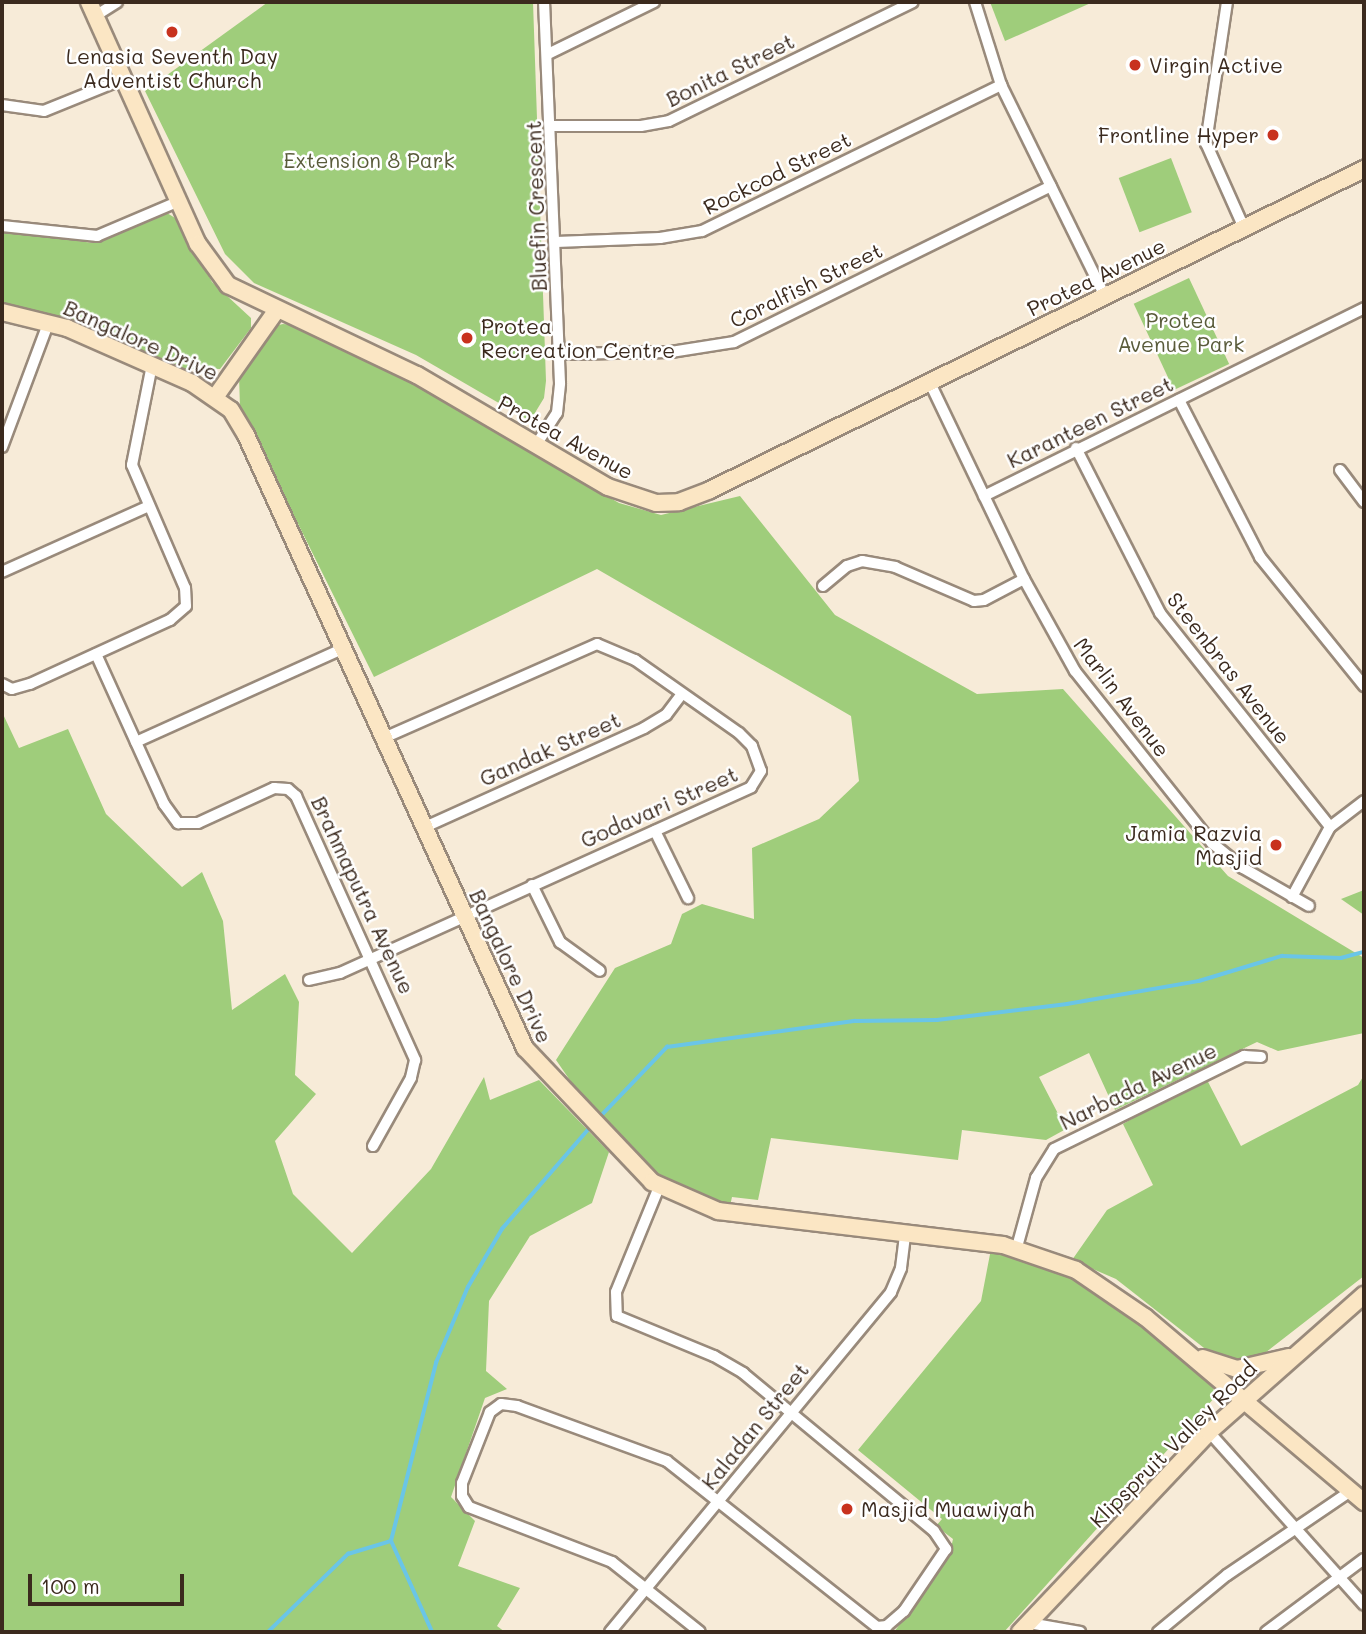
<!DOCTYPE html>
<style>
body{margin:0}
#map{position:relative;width:1366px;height:1634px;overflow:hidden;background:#f7ebd8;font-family:Mali,sans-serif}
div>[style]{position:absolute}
.green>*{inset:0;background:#9fcd7b;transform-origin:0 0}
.stream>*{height:3.5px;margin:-1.75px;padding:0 1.75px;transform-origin:1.75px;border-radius:1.75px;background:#6ac5e7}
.roads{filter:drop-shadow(2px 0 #998a7b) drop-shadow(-2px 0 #998a7b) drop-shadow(0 2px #998a7b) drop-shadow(0 -2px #998a7b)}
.street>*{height:10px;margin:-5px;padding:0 5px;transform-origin:5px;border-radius:5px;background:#fff}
.secondary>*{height:16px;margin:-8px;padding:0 8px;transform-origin:8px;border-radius:8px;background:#fbe6c4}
.dots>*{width:19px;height:19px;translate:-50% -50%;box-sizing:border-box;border:4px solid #fff;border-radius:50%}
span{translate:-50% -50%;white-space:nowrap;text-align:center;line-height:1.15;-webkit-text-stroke:5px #fff;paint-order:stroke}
.poi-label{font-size:21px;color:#3b2a1e}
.left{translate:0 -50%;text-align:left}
.right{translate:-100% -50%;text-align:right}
.street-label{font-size:21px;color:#3b2a1e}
.park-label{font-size:21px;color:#595b3a}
.frame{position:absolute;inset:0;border:4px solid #3b2a1e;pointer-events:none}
.scale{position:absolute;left:28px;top:1574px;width:156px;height:32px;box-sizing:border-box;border:4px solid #3b2a1e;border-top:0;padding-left:9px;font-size:21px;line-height:24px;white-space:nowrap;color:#3b2a1e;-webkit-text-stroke:5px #fff;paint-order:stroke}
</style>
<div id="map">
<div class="green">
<div style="clip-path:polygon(268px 2px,533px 2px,546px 381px,544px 398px,530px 421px,416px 355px,254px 283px,225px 254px,145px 91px)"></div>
<div style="clip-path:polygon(990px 2px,1093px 2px,1005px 41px)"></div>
<div style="left:1171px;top:158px;width:58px;height:56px;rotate:69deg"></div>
<div style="clip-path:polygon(167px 213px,180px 221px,212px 282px,251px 318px,251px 328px,220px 369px,185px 369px,81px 326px,2px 307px,2px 231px,93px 243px)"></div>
<div style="left:1189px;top:278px;width:95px;height:61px;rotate:65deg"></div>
<div style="clip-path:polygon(283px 324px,294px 325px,380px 365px,619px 503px,661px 515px,740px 496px,835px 615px,977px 694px,1063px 689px,1228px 876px,1364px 958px,1364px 1033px,1278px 1051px,1257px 1042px,1115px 1110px,1089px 1053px,1039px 1077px,1066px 1129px,1046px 1140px,962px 1130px,958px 1160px,771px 1138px,758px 1200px,732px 1197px,730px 1206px,717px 1204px,659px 1179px,585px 1102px,556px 1060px,615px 968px,671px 944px,682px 914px,702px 904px,754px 919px,752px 848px,819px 819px,859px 781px,851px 716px,597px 569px,374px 677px,240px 407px,239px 376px,274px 326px)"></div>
<div style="clip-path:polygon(2px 712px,19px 748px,68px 729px,106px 814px,182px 887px,202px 872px,223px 921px,232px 1010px,285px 974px,299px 1002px,295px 1075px,316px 1094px,275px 1141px,293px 1194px,352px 1253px,431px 1169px,484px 1077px,490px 1100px,539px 1080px,609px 1152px,592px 1203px,530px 1236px,489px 1301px,486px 1371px,507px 1389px,485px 1398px,451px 1497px,475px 1521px,458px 1566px,520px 1588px,497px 1626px,505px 1632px,2px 1632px)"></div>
<div style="clip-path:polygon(1364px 890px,1364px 915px,1341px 899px)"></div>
<div style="clip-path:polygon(1364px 1075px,1364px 1276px,1256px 1360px,1235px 1364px,1213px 1355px,1116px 1279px,1072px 1260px,1107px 1210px,1153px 1185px,1123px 1124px,1205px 1076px,1241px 1146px,1358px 1085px)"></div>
<div style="clip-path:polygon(991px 1249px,1026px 1257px,1104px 1294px,1212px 1385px,1216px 1396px,1004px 1632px,894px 1632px,949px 1557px,953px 1539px,936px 1526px,942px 1519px,858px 1450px,981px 1301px)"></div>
</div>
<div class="stream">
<div style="left:598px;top:1119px;width:100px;rotate:-46.2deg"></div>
<div style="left:667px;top:1047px;width:190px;rotate:-7.9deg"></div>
<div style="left:855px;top:1021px;width:82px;rotate:-0.7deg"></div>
<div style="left:937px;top:1020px;width:131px;rotate:-7deg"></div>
<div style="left:1067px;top:1004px;width:134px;rotate:-9.9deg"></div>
<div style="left:1199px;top:981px;width:87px;rotate:-16.8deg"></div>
<div style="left:1282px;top:956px;width:59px;rotate:1.9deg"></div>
<div style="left:1341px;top:958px;width:24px;rotate:-15deg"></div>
<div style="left:247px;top:1632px;width:13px"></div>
<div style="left:268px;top:1632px;width:112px;rotate:-44.3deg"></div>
<div style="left:348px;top:1554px;width:45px;rotate:-16.8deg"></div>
<div style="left:432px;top:1632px;width:100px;rotate:-114.3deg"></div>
<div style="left:391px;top:1541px;width:184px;rotate:-75.8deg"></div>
<div style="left:436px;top:1363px;width:82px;rotate:-67.2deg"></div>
<div style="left:468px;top:1287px;width:67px;rotate:-59.6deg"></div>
<div style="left:502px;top:1229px;width:139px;rotate:-49.1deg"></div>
</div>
<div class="roads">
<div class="street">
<div style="left:975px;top:2px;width:87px;rotate:72.6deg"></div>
<div style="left:1001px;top:85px;width:235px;rotate:63.8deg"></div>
<div style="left:1227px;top:2px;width:143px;rotate:98.5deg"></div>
<div style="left:1206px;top:143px;width:93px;rotate:65.9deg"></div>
<div style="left:95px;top:16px;width:26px;rotate:-32deg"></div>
<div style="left:550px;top:53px;width:116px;rotate:-26.1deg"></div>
<div style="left:2px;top:105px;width:42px;rotate:8.1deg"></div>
<div style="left:44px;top:111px;width:85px;rotate:-22.1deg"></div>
<div style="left:552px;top:126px;width:89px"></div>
<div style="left:641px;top:126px;width:28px;rotate:-10deg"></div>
<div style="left:669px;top:121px;width:271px;rotate:-26deg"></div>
<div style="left:2px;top:226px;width:96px;rotate:6deg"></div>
<div style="left:97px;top:236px;width:87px;rotate:-23deg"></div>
<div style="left:556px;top:242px;width:104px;rotate:-2.2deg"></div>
<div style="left:660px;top:238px;width:43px;rotate:-9.5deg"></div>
<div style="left:702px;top:231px;width:333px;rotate:-26deg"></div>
<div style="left:560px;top:354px;width:111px;rotate:-1deg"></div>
<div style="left:671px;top:352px;width:64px;rotate:-9deg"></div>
<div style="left:734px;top:342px;width:353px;rotate:-26.2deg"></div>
<div style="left:930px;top:383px;width:217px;rotate:64.4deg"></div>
<div style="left:1024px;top:579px;width:105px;rotate:61deg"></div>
<div style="left:1075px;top:671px;width:220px;rotate:51.5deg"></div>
<div style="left:1212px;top:843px;width:40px;rotate:39deg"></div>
<div style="left:1243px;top:868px;width:76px;rotate:29.9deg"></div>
<div style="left:1179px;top:400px;width:177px;rotate:62.7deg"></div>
<div style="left:1260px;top:557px;width:166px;rotate:51.1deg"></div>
<div style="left:536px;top:445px;width:38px;rotate:-57deg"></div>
<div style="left:557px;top:413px;width:30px;rotate:-84deg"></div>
<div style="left:560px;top:383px;width:381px;rotate:-92.4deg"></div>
<div style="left:2px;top:447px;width:134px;rotate:-69.5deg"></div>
<div style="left:1076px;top:448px;width:185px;rotate:63deg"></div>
<div style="left:1160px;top:613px;width:273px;rotate:51.5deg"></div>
<div style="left:1340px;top:470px;width:40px;rotate:53deg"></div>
<div style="left:984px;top:496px;width:424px;rotate:-26.3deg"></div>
<div style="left:2px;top:572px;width:161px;rotate:-24.2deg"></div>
<div style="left:823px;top:586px;width:31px;rotate:-40deg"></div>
<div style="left:847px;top:566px;width:16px;rotate:-18deg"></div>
<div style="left:862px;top:561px;width:34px;rotate:10deg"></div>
<div style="left:895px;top:567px;width:86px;rotate:23.3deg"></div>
<div style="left:974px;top:601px;width:10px;rotate:-6deg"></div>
<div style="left:984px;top:600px;width:45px;rotate:-27.7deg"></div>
<div style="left:96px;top:654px;width:165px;rotate:65.6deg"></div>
<div style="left:164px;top:804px;width:24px;rotate:54deg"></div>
<div style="left:178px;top:823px;width:20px"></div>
<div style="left:198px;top:823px;width:84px;rotate:-24.7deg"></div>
<div style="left:274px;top:788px;width:14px;rotate:4deg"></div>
<div style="left:288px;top:789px;width:11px;rotate:41deg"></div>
<div style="left:296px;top:796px;width:290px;rotate:65.7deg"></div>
<div style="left:415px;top:1060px;width:18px;rotate:103deg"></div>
<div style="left:411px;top:1078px;width:78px;rotate:119.2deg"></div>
<div style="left:2px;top:684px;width:11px;rotate:27deg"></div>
<div style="left:12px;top:689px;width:19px;rotate:-16deg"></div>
<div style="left:30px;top:684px;width:154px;rotate:-24.6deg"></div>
<div style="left:170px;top:620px;width:21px;rotate:-41deg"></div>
<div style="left:186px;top:606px;width:18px;rotate:-93deg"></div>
<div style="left:185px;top:588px;width:134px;rotate:-113.3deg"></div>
<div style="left:132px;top:465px;width:102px;rotate:-78.7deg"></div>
<div style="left:136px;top:742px;width:228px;rotate:-24.3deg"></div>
<div style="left:425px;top:827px;width:240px;rotate:-24.3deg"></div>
<div style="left:644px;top:728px;width:26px;rotate:-31deg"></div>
<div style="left:666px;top:715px;width:26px;rotate:-53deg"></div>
<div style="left:655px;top:831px;width:75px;rotate:63.8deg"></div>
<div style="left:532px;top:885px;width:64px;rotate:63.8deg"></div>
<div style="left:560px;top:942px;width:49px;rotate:35.9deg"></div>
<div style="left:1292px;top:897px;width:80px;rotate:-61.5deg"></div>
<div style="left:1330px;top:827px;width:43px;rotate:-37.4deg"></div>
<div style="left:309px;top:980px;width:32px;rotate:-13deg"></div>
<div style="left:340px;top:973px;width:451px;rotate:-24.3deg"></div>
<div style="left:751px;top:787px;width:19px;rotate:-58deg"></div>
<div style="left:761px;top:771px;width:27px;rotate:-110deg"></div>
<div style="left:752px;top:746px;width:18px;rotate:-135deg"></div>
<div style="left:739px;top:733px;width:127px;rotate:-144.9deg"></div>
<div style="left:635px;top:660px;width:41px;rotate:-157.2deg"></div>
<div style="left:597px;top:644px;width:233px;rotate:156.2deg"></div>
<div style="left:659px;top:1187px;width:113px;rotate:112.3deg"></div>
<div style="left:616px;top:1292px;width:24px;rotate:88deg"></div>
<div style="left:617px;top:1316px;width:105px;rotate:22.4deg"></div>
<div style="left:714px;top:1356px;width:34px;rotate:30deg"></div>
<div style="left:743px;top:1373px;width:248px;rotate:39.6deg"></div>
<div style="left:934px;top:1531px;width:22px;rotate:56deg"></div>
<div style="left:946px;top:1549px;width:75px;rotate:124.1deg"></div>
<div style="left:904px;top:1611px;width:23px;rotate:139deg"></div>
<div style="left:887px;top:1626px;width:10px;rotate:174deg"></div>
<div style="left:877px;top:1627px;width:268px;rotate:-141.7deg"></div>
<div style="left:667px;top:1461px;width:160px;rotate:-159.9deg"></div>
<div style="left:517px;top:1406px;width:16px;rotate:-173deg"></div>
<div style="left:501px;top:1404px;width:14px;rotate:144deg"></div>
<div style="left:490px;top:1412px;width:76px;rotate:111.5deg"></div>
<div style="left:462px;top:1483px;width:13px;rotate:90deg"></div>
<div style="left:462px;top:1496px;width:13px;rotate:58deg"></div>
<div style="left:469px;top:1507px;width:153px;rotate:21deg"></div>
<div style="left:612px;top:1562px;width:112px;rotate:38.5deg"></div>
<div style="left:1017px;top:1247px;width:72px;rotate:-74.6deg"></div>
<div style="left:1036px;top:1178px;width:34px;rotate:-58deg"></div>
<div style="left:1054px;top:1149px;width:212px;rotate:-26.1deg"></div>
<div style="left:1244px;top:1056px;width:17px;rotate:3deg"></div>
<div style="left:1209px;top:1432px;width:232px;rotate:48.1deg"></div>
<div style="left:1029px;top:1623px;width:52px;rotate:10deg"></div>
<div style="left:610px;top:1632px;width:441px;rotate:-50.4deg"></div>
<div style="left:891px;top:1292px;width:26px;rotate:-67deg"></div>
<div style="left:901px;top:1268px;width:35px;rotate:-83deg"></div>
<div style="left:1158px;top:1632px;width:89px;rotate:-39.6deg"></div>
<div style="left:1227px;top:1575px;width:148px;rotate:-34.2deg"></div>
<div style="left:1266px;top:1632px;width:122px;rotate:-36.7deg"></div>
</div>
<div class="secondary">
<div style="left:89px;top:2px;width:265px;rotate:65.8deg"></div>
<div style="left:198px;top:244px;width:51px;rotate:53.8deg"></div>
<div style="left:228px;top:285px;width:209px;rotate:25.5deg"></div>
<div style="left:417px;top:375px;width:221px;rotate:30.4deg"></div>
<div style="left:608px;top:487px;width:51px;rotate:18.4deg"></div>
<div style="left:656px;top:503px;width:23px;rotate:-2deg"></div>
<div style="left:679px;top:502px;width:33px;rotate:-21deg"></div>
<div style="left:710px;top:490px;width:729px;rotate:-26.14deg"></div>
<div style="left:2px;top:312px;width:67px;rotate:13.8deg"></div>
<div style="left:67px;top:328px;width:137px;rotate:23.7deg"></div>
<div style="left:192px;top:383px;width:47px;rotate:34.7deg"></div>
<div style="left:231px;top:410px;width:29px;rotate:59deg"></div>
<div style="left:246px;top:435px;width:674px;rotate:65.53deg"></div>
<div style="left:525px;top:1048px;width:185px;rotate:46.5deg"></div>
<div style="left:652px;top:1182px;width:72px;rotate:23.7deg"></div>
<div style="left:718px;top:1211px;width:287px;rotate:6.8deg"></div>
<div style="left:1003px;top:1245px;width:77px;rotate:18.9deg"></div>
<div style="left:1076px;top:1270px;width:83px;rotate:34.3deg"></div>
<div style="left:1145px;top:1317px;width:287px;rotate:40.2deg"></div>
<div style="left:216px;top:396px;width:104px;rotate:-54.8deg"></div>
<div style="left:1203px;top:1358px;width:36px;rotate:18deg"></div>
<div style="left:1237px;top:1369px;width:53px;rotate:-13deg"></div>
<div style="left:1020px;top:1632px;width:275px;rotate:-46.6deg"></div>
<div style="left:1209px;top:1432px;width:207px;rotate:-41.5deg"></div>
</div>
</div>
<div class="dots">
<div style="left:172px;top:32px;background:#c8321e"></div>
<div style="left:1135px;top:65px;background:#c8321e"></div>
<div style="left:1273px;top:135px;background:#c8321e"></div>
<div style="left:467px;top:338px;background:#c8321e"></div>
<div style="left:1276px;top:845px;background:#c8321e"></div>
<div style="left:847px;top:1509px;background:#c8321e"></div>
</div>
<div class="poi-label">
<span style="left:172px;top:68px">Lenasia Seventh Day<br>Adventist Church</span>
<span class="left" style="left:1149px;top:65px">Virgin Active</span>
<span class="right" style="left:1259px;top:135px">Frontline Hyper</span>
<span class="left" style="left:481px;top:338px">Protea<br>Recreation Centre</span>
<span class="right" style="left:1262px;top:845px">Jamia Razvia<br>Masjid</span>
<span class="left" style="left:861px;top:1509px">Masjid Muawiyah</span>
</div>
<div class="street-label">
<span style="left:730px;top:70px;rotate:-26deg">Bonita Street</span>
<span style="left:777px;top:173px;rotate:-26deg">Rockcod Street</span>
<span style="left:536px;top:206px;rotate:-92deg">Bluefin Crescent</span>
<span style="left:1096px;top:277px;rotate:-26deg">Protea Avenue</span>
<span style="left:806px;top:285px;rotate:-26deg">Coralfish Street</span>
<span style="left:141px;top:340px;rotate:24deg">Bangalore Drive</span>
<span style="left:1090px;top:422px;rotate:-26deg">Karanteen Street</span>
<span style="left:566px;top:437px;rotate:29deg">Protea Avenue</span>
<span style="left:1229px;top:668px;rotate:52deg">Steenbras Avenue</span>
<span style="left:1122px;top:697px;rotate:53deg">Marlin Avenue</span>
<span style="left:550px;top:749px;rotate:-24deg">Gandak Street</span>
<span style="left:659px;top:807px;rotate:-24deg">Godavari Street</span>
<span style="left:363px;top:895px;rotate:65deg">Brahmaputra Avenue</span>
<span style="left:511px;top:966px;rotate:65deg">Bangalore Drive</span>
<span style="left:1138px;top:1086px;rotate:-26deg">Narbada Avenue</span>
<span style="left:755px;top:1426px;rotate:-51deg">Kaladan Street</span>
<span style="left:1173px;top:1444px;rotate:-45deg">Klipspruit Valley Road</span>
</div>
<div class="park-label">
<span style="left:369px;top:160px">Extension 8 Park</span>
<span style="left:1181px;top:332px">Protea<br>Avenue Park</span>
</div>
<div class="frame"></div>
<div class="scale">100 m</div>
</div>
